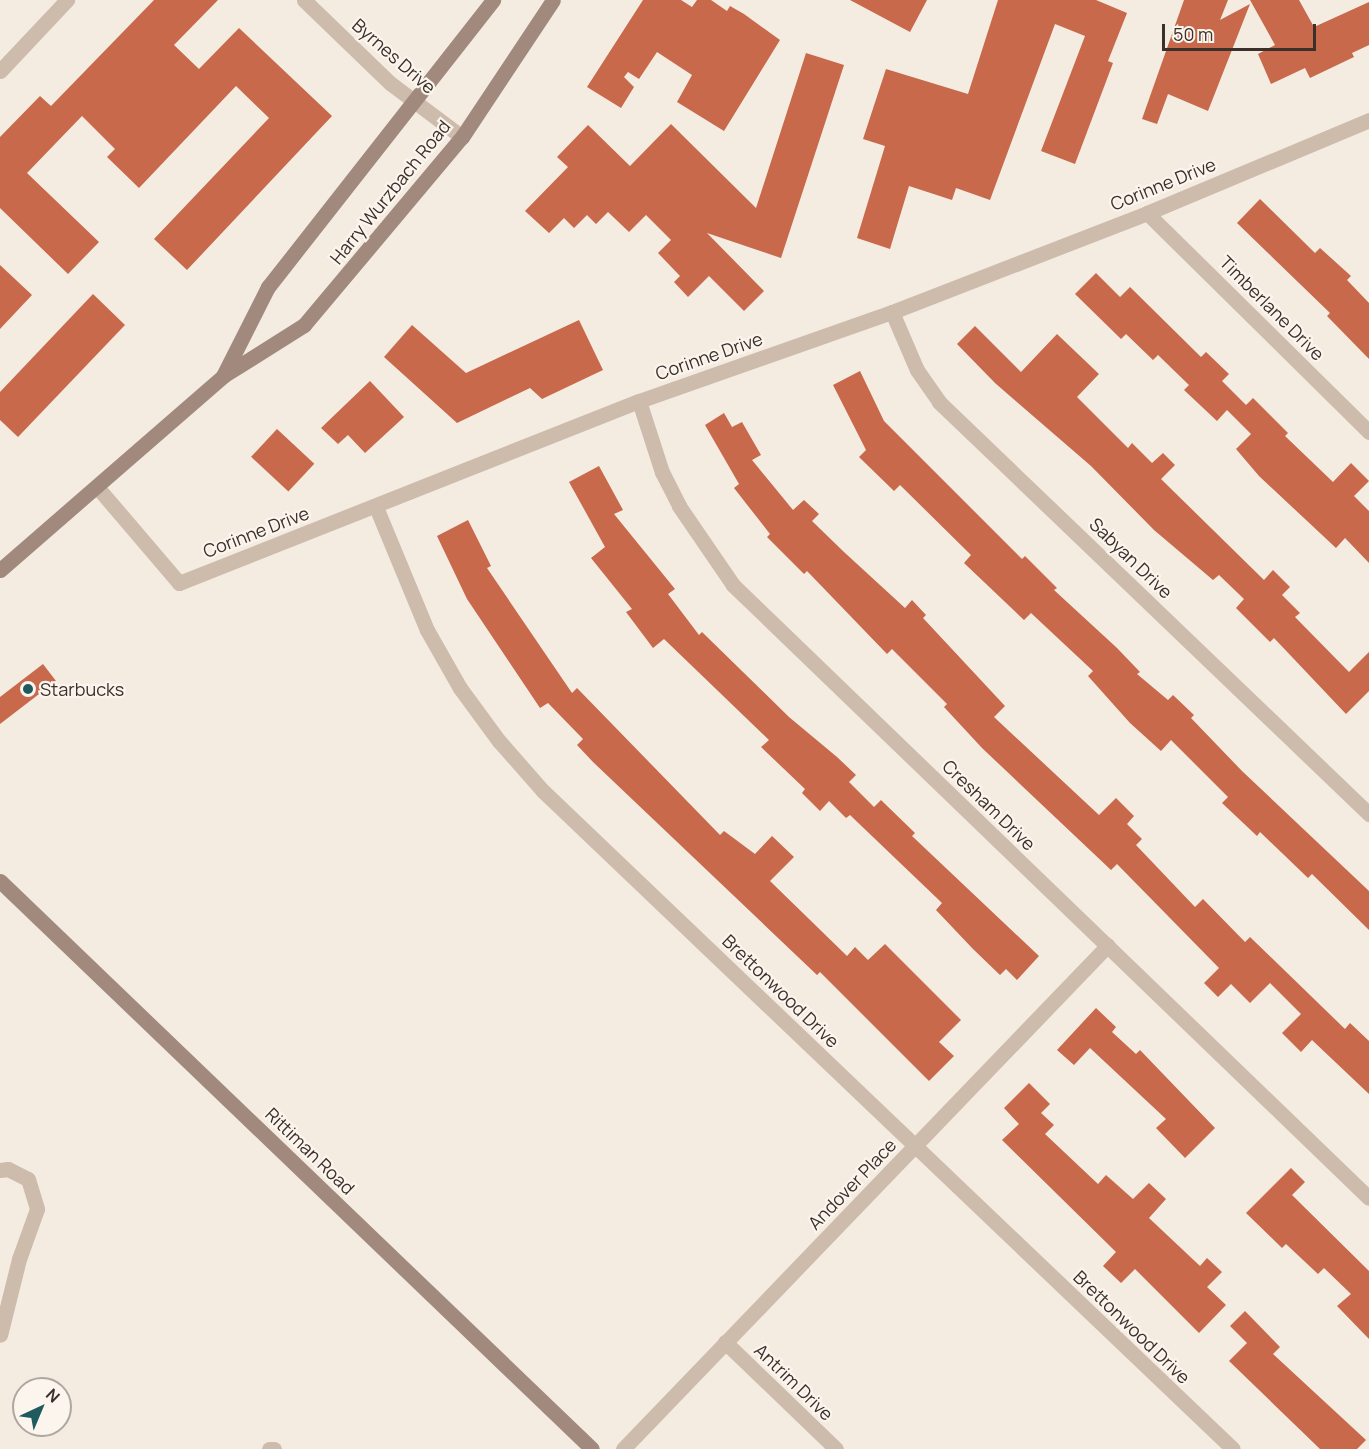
<!DOCTYPE html>
<style>
body{margin:0}
#map{position:relative;width:1369px;height:1449px;overflow:hidden;background:#f4ebe1;font-family:Manrope,sans-serif}
div>[style]{position:absolute}
.building>*{inset:0;background:#c8694b;transform-origin:0 0}
.minor>*{height:15px;margin:-7.5px;padding:0 7.5px;transform-origin:7.5px;border-radius:7.5px;background:#cdbbac}
.tertiary>*{height:15px;margin:-7.5px;padding:0 7.5px;transform-origin:7.5px;border-radius:7.5px;background:#cdbbac}
.secondary>*{height:15px;margin:-7.5px;padding:0 7.5px;transform-origin:7.5px;border-radius:7.5px;background:#a18a7d}
.dots>*{width:16px;height:16px;translate:-50% -50%;box-sizing:border-box;border:3px solid #fbf5ee;border-radius:50%}
span{translate:-50% -50%;white-space:nowrap;text-align:center;line-height:1.15;-webkit-text-stroke:4.5px #fbf5ee;paint-order:stroke}
.street-label{font-size:18px;color:#3b302b}
.poi-label{font-size:18px;color:#3b302b}
.left{translate:0 -50%;text-align:left}
.north{position:absolute;left:12px;top:1377px;width:60px;height:60px;box-sizing:border-box;background:#fbf5ee;border:2px solid #aea6a0;border-radius:50%;rotate:44deg;font-size:16px;font-weight:700;line-height:24px;text-align:center;color:#3b302b}
.north::after{content:'';display:block;margin:auto;width:21px;height:27px;background:#1f5a5e;clip-path:polygon(50% 0,100% 100%,50% 72%,0 100%)}
.scale{position:absolute;left:1162px;top:24px;width:154px;height:27px;box-sizing:border-box;border:3px solid #3b302b;border-top:0;padding-left:8px;font-size:18px;line-height:21px;white-space:nowrap;color:#3b302b;-webkit-text-stroke:4px #fbf5ee;paint-order:stroke}
</style>
<div id="map">
<div class="building">
<div style="clip-path:polygon(154px 0,218px 0,174px 45px,199px 69px,239px 28px,332px 116px,187px 270px,154px 239px,269px 118px,236px 86px,139px 188px,107px 157px,115px 149px,82px 116px,27px 173px,99px 242px,68px 274px,0 208px,0 137px,40px 96px,51px 106px)"></div>
<div style="clip-path:polygon(643px 0,681px 0,692px 7px,697px 0,711px 0,727px 11px,730px 6px,744px 14px,780px 40px,724px 131px,677px 102px,692px 75px,657px 52px,639px 79px,628px 72px,624px 77px,634px 87px,621px 108px,587px 87px)"></div>
<div style="clip-path:polygon(850px 0,927px 0,910px 32px)"></div>
<div style="clip-path:polygon(998px 0,1096px 0,1127px 13px,1108px 61px,1113px 63px,1075px 164px,1041px 151px,1085px 36px,1055px 24px,990px 200px,956px 188px,952px 200px,909px 186px,890px 249px,857px 238px,885px 146px,863px 139px,886px 69px,968px 94px)"></div>
<div style="clip-path:polygon(1184px 0,1228px 0,1220px 20px,1250px 4px,1208px 111px,1168px 94px,1157px 124px,1142px 119px)"></div>
<div style="clip-path:polygon(1250px 0,1299px 0,1314px 27px,1369px 2px,1369px 45px,1352px 53px,1354px 57px,1310px 78px,1305px 68px,1271px 84px,1258px 54px,1275px 45px)"></div>
<div style="clip-path:polygon(806px 53px,844px 65px,781px 258px,707px 233px,764px 291px,744px 311px,709px 276px,688px 297px,674px 282px,680px 276px,658px 253px,671px 240px,646px 215px,629px 232px,608px 212px,596px 224px,587px 215px,574px 228px,564px 218px,549px 233px,525px 211px,568px 167px,557px 157px,588px 125px,630px 166px,671px 124px,756px 208px)"></div>
<div style="clip-path:polygon(1260px 199px,1315px 253px,1320px 248px,1351px 276px,1347px 280px,1369px 303px,1369px 359px,1327px 316px,1330px 313px,1237px 223px)"></div>
<div style="clip-path:polygon(0 265px,32px 295px,0 329px)"></div>
<div style="clip-path:polygon(1096px 273px,1120px 297px,1130px 287px,1201px 357px,1206px 352px,1229px 374px,1222px 381px,1246px 405px,1253px 398px,1288px 433px,1285px 436px,1333px 482px,1351px 463px,1369px 481px,1354px 496px,1369px 511px,1369px 563px,1345px 538px,1336px 548px,1259px 476px,1236px 449px,1251px 434px,1227px 410px,1217px 421px,1184px 390px,1189px 385px,1158px 355px,1153px 360px,1126px 334px,1121px 339px,1075px 294px)"></div>
<div style="clip-path:polygon(93px 294px,125px 325px,18px 437px,0 420px,0 392px)"></div>
<div style="clip-path:polygon(579px 320px,603px 370px,542px 399px,530px 388px,457px 423px,384px 357px,412px 325px,466px 373px)"></div>
<div style="clip-path:polygon(975px 326px,1021px 372px,1057px 334px,1099px 374px,1077px 397px,1128px 448px,1132px 443px,1152px 463px,1163px 453px,1175px 465px,1161px 479px,1264px 580px,1273px 570px,1290px 587px,1282px 595px,1300px 613px,1295px 617px,1349px 672px,1369px 652px,1369px 691px,1346px 714px,1274px 638px,1270px 642px,1236px 608px,1244px 599px,1219px 575px,1213px 580px,1154px 530px,1091px 466px,995px 383px,957px 344px)"></div>
<div style="clip-path:polygon(860px 371px,884px 421px,1022px 559px,1025px 556px,1057px 588px,1054px 590px,1117px 648px,1140px 672px,1137px 674px,1168px 700px,1173px 695px,1194px 715px,1191px 718px,1242px 771px,1369px 891px,1369px 930px,1312px 874px,1308px 878px,1260px 832px,1257px 836px,1222px 803px,1228px 797px,1171px 740px,1161px 751px,1130px 723px,1088px 676px,1093px 671px,1031px 613px,1024px 620px,964px 563px,971px 555px,900px 485px,894px 491px,859px 457px,866px 450px,833px 385px)"></div>
<div style="clip-path:polygon(370px 381px,404px 417px,365px 453px,348px 435px,338px 444px,321px 428px)"></div>
<div style="clip-path:polygon(724px 413px,732px 427px,742px 422px,761px 455px,752px 460px,793px 510px,804px 500px,819px 514px,812px 521px,844px 552px,905px 608px,912px 600px,926px 615px,923px 618px,1005px 706px,994px 717px,1099px 815px,1116px 798px,1134px 816px,1127px 824px,1142px 839px,1136px 845px,1195px 907px,1203px 899px,1245px 942px,1250px 937px,1345px 1029px,1350px 1023px,1369px 1041px,1369px 1094px,1312px 1040px,1301px 1052px,1282px 1033px,1301px 1014px,1270px 983px,1250px 1003px,1231px 984px,1218px 997px,1204px 983px,1219px 968px,1117px 864px,1111px 870px,982px 748px,944px 707px,947px 704px,892px 649px,887px 654px,807px 571px,804px 574px,767px 537px,770px 534px,734px 488px,739px 484px,705px 425px)"></div>
<div style="left:277px;top:429px;width:51px;height:38px;rotate:43deg"></div>
<div style="clip-path:polygon(599px 466px,623px 510px,614px 514px,675px 589px,668px 594px,699px 635px,702px 632px,789px 717px,837px 757px,856px 775px,849px 782px,874px 807px,881px 800px,915px 833px,912px 836px,1039px 956px,1017px 980px,1006px 969px,1000px 975px,973px 949px,936px 910px,942px 903px,850px 815px,846px 818px,829px 801px,820px 811px,802px 793px,805px 789px,761px 747px,769px 740px,664px 639px,653px 648px,626px 612px,632px 609px,591px 558px,605px 547px,569px 482px)"></div>
<div style="clip-path:polygon(468px 520px,491px 566px,487px 568px,572px 693px,577px 688px,720px 835px,724px 831px,755px 854px,772px 836px,794px 857px,770px 881px,847px 956px,855px 947px,868px 960px,885px 944px,961px 1020px,939px 1042px,954px 1056px,929px 1081px,820px 972px,817px 975px,593px 762px,577px 745px,583px 739px,548px 703px,540px 708px,467px 599px,437px 536px)"></div>
<div style="clip-path:polygon(43px 664px,56px 681px,0 724px,0 697px)"></div>
<div style="clip-path:polygon(1096px 1008px,1116px 1027px,1112px 1032px,1136px 1054px,1140px 1050px,1215px 1128px,1185px 1158px,1156px 1128px,1166px 1119px,1090px 1048px,1074px 1065px,1057px 1050px)"></div>
<div style="clip-path:polygon(1029px 1083px,1050px 1104px,1041px 1113px,1054px 1125px,1045px 1134px,1098px 1184px,1106px 1175px,1133px 1199px,1149px 1183px,1166px 1199px,1149px 1218px,1200px 1266px,1207px 1258px,1222px 1272px,1207px 1287px,1226px 1305px,1199px 1333px,1135px 1269px,1121px 1283px,1103px 1266px,1116px 1252px,1002px 1140px,1019px 1124px,1004px 1108px)"></div>
<div style="clip-path:polygon(1291px 1168px,1305px 1182px,1292px 1195px,1369px 1271px,1369px 1339px,1337px 1306px,1351px 1294px,1324px 1268px,1318px 1274px,1286px 1244px,1282px 1248px,1246px 1213px)"></div>
<div style="clip-path:polygon(1245px 1311px,1280px 1347px,1273px 1354px,1366px 1440px,1357px 1449px,1320px 1449px,1229px 1361px,1247px 1343px,1230px 1326px)"></div>
</div>
<div class="minor">
<div style="left:304px;top:0;width:120px;rotate:44deg"></div>
<div style="left:390px;top:83px;width:90px;rotate:36.9deg"></div>
<div style="left:0;top:71px;width:98px;rotate:-46.7deg"></div>
<div style="left:1147px;top:213px;width:312px;rotate:44.6deg"></div>
<div style="left:892px;top:312px;width:63px;rotate:66.7deg"></div>
<div style="left:917px;top:370px;width:39px;rotate:55deg"></div>
<div style="left:939px;top:402px;width:596px;rotate:43.78deg"></div>
<div style="left:639px;top:401px;width:75px;rotate:72.1deg"></div>
<div style="left:662px;top:472px;width:38px;rotate:63deg"></div>
<div style="left:679px;top:506px;width:96px;rotate:55.6deg"></div>
<div style="left:733px;top:585px;width:883px;rotate:43.95deg"></div>
<div style="left:376px;top:507px;width:133px;rotate:67.5deg"></div>
<div style="left:427px;top:630px;width:67px;rotate:60.4deg"></div>
<div style="left:460px;top:688px;width:66px;rotate:53.7deg"></div>
<div style="left:499px;top:741px;width:67px;rotate:48.7deg"></div>
<div style="left:543px;top:791px;width:953px;rotate:43.64deg"></div>
<div style="left:0;top:1170px;width:8px;rotate:-7deg"></div>
<div style="left:8px;top:1169px;width:22px;rotate:27deg"></div>
<div style="left:28px;top:1179px;width:31px;rotate:73deg"></div>
<div style="left:37px;top:1209px;width:53px;rotate:109.8deg"></div>
<div style="left:19px;top:1259px;width:78px;rotate:104deg"></div>
<div style="left:725px;top:1342px;width:154px;rotate:43.9deg"></div>
<div style="left:269px;top:1449px;width:5px"></div>
<div style="left:623px;top:1449px;width:699px;rotate:-46.1deg"></div>
</div>
<div class="tertiary">
<div style="left:98px;top:488px;width:125px;rotate:49.5deg"></div>
<div style="left:179px;top:583px;width:495px;rotate:-21.6deg"></div>
<div style="left:639px;top:401px;width:268px;rotate:-19.4deg"></div>
<div style="left:892px;top:312px;width:274px;rotate:-21.2deg"></div>
<div style="left:1147px;top:213px;width:241px;rotate:-22.7deg"></div>
</div>
<div class="secondary">
<div style="left:223px;top:376px;width:100px;rotate:-63.2deg"></div>
<div style="left:268px;top:287px;width:365px;rotate:-51.9deg"></div>
<div style="left:0;top:570px;width:296px;rotate:-41deg"></div>
<div style="left:223px;top:376px;width:96px;rotate:-32.2deg"></div>
<div style="left:304px;top:325px;width:246px;rotate:-50deg"></div>
<div style="left:462px;top:137px;width:164px;rotate:-56.4deg"></div>
<div style="left:0;top:881px;width:820px;rotate:43.81deg"></div>
</div>
<div class="dots">
<div style="left:28px;top:689px;background:#1f5a5e"></div>
</div>
<div class="street-label">
<span style="left:394px;top:56px;rotate:41deg">Byrnes Drive</span>
<span style="left:1163px;top:184px;rotate:-22deg">Corinne Drive</span>
<span style="left:390px;top:192px;rotate:-51deg">Harry Wurzbach Road</span>
<span style="left:1272px;top:308px;rotate:45deg">Timberlane Drive</span>
<span style="left:709px;top:356px;rotate:-19deg">Corinne Drive</span>
<span style="left:256px;top:532px;rotate:-21deg">Corinne Drive</span>
<span style="left:1131px;top:558px;rotate:44deg">Sabyan Drive</span>
<span style="left:989px;top:805px;rotate:44deg">Cresham Drive</span>
<span style="left:781px;top:991px;rotate:44deg">Brettonwood Drive</span>
<span style="left:310px;top:1151px;rotate:44deg">Rittiman Road</span>
<span style="left:852px;top:1184px;rotate:-46deg">Andover Place</span>
<span style="left:1132px;top:1327px;rotate:44deg">Brettonwood Drive</span>
<span style="left:794px;top:1382px;rotate:44deg">Antrim Drive</span>
</div>
<div class="poi-label">
<span class="left" style="left:40px;top:689px">Starbucks</span>
</div>
<div class="north">N</div>
<div class="scale">50 m</div>
</div>
